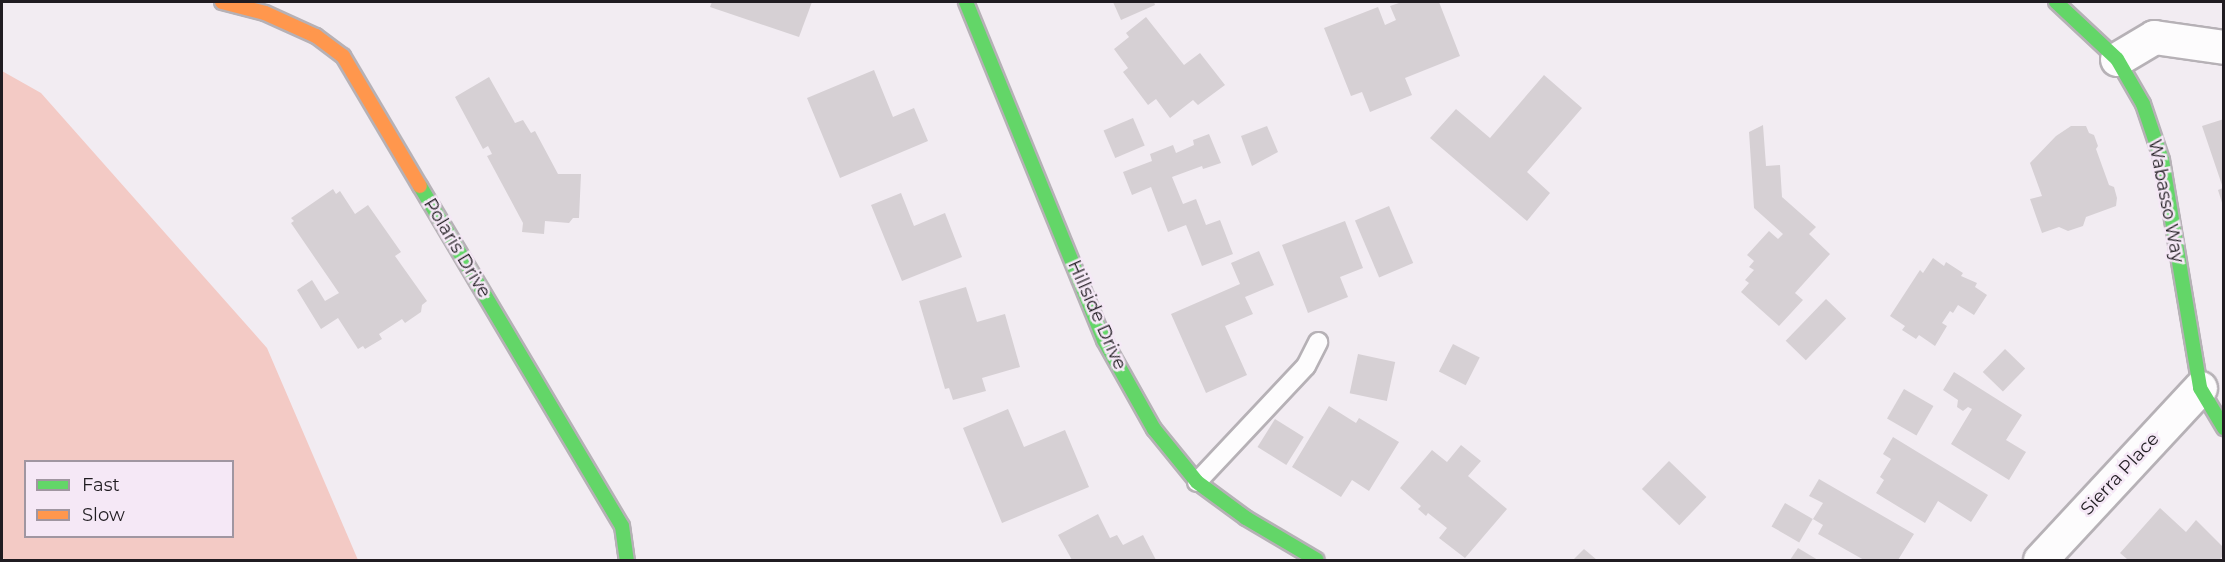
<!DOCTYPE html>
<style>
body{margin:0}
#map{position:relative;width:2225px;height:562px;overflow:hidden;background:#f2ecf2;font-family:Montserrat,sans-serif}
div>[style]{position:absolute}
.green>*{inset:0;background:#f3cac5}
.building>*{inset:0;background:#d6d0d4;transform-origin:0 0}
.roads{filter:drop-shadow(2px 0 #b6b1b6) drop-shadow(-2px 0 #b6b1b6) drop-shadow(0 2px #b6b1b6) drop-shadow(0 -2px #b6b1b6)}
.lane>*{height:18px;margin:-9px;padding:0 9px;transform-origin:9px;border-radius:9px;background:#fdfcfd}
.street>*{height:33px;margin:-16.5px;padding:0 16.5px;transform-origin:16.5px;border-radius:16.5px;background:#fdfcfd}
.fast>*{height:14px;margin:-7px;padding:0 7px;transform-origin:7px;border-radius:7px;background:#63d668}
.slow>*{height:14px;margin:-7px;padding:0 7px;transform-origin:7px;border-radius:7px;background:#ff974d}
span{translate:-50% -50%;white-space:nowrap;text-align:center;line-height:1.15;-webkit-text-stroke:5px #f5e8f6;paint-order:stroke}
.street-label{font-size:18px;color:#201c21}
.frame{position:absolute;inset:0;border:3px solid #201c21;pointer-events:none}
.legend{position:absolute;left:24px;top:460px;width:210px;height:78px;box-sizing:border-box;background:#f5e8f6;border:2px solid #a096a1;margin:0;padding:8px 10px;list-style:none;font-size:18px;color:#201c21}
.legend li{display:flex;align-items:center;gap:12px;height:30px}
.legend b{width:30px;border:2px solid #a096a1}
</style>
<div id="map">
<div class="green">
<div style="clip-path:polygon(evenodd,2px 71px,41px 93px,267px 348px,358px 560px,5px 560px,2px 557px,2px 71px,26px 462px,232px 462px,232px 536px,26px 536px,26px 462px)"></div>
</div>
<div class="building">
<div style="clip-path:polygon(712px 2px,812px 2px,799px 37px,710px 7px)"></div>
<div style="clip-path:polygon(1113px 2px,1154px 2px,1155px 5px,1121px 20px)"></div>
<div style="clip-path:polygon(1402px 2px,1439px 2px,1460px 56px,1405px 78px,1412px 95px,1370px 112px,1362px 92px,1351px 96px,1324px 28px,1378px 7px,1385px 25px,1396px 20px,1390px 6px)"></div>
<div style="clip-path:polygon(1146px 17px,1184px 65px,1200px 53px,1225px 85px,1198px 105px,1193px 100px,1170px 118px,1156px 99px,1148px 105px,1123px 72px,1128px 68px,1114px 49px,1129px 37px,1126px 33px)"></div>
<div style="clip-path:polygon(874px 70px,893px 117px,914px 108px,928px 141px,840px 178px,807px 98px)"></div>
<div style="clip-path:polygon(1544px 75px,1582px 108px,1527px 172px,1550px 193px,1527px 221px,1430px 138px,1456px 109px,1490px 138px)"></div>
<div style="clip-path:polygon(489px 77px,515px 123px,523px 120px,531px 133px,535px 131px,558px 174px,581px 174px,579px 218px,573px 218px,569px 223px,545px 221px,544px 234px,522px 232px,523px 223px,487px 156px,492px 154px,488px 146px,483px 149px,455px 97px)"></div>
<div style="left:1133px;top:118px;width:30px;height:32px;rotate:67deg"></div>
<div style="clip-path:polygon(2224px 119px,2224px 206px,2223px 206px,2218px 190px,2223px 188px,2202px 126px)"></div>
<div style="clip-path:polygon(1763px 125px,1766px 166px,1780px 165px,1782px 197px,1816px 227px,1809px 234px,1830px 254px,1795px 293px,1803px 300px,1779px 326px,1741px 292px,1749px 283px,1745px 280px,1754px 270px,1749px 267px,1754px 261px,1747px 255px,1769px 231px,1778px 239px,1783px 234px,1754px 208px,1749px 132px)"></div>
<div style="clip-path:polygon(1267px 126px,1278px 152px,1252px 166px,1241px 136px)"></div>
<div style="clip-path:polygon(2071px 126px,2086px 126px,2089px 133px,2094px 135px,2098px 146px,2096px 149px,2109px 185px,2114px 187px,2117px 198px,2116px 206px,2086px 217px,2083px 226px,2068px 231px,2059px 227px,2042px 233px,2030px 199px,2042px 196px,2030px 163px,2056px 136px)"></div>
<div style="clip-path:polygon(1209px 134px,1221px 163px,1203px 169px,1202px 166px,1172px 177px,1183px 204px,1196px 199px,1206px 225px,1220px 220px,1233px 254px,1202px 266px,1186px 225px,1168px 232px,1151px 187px,1132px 195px,1123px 172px,1152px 161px,1150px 154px,1173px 145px,1176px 153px,1194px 145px,1193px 140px)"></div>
<div style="clip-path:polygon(333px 189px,336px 194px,340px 191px,355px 214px,368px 205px,401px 252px,395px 256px,427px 301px,422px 305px,421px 312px,405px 323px,402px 319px,379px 334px,382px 339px,365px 349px,363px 346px,358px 349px,338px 318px,321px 329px,297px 290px,312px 280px,325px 301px,339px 293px,291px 223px,294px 221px,291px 218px)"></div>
<div style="clip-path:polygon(901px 193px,914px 226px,945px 213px,962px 257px,902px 281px,871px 205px)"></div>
<div style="left:1389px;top:206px;width:62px;height:37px;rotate:67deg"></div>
<div style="clip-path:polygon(1345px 221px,1363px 268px,1340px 277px,1348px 297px,1308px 313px,1282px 245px)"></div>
<div style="clip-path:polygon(1259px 251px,1274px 285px,1245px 297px,1253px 314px,1225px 326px,1247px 375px,1206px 393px,1171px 314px,1240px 284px,1231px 263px)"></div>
<div style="clip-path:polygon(1933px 258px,1944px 266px,1946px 262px,1963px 273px,1961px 276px,1977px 283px,1975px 287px,1987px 295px,1974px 315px,1958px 305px,1953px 313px,1950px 311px,1942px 323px,1947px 326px,1935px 346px,1919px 335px,1916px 339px,1902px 330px,1905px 326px,1890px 316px,1920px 270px,1923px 273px)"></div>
<div style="clip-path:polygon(966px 287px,977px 322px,1005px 314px,1020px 367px,982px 378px,986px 391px,953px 400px,949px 388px,945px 389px,919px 301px)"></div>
<div style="left:1826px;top:299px;width:28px;height:58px;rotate:44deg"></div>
<div style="left:1453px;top:344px;width:30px;height:31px;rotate:27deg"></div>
<div style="left:2005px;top:349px;width:28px;height:32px;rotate:44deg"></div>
<div style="left:1358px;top:354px;width:38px;height:40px;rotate:12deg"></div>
<div style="clip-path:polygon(1954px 372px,2022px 415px,2006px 440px,2026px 452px,2009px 480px,1951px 444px,1972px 409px,1968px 407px,1963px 411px,1957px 407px,1958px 400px,1943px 390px)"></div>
<div style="left:1904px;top:389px;width:34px;height:34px;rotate:30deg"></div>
<div style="clip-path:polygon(1329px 406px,1356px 423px,1359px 418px,1399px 442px,1369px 491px,1352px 480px,1341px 497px,1292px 467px)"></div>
<div style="clip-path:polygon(1008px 409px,1024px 447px,1065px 430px,1089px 487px,1002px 523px,963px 428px)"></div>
<div style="left:1275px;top:419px;width:34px;height:33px;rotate:32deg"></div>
<div style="clip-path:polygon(1893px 437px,1988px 495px,1971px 522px,1938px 501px,1925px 523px,1876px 493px,1884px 480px,1880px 477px,1891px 459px,1883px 454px)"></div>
<div style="clip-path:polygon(1461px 445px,1481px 461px,1468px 476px,1507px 509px,1465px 558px,1439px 538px,1447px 528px,1428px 513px,1426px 516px,1418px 509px,1421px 506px,1400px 488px,1432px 450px,1447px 462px)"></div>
<div style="left:1669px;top:461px;width:52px;height:39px;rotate:44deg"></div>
<div style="clip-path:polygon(1819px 479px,1914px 534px,1898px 560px,1864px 560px,1818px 534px,1823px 525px,1813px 519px,1823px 503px,1809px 496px)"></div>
<div style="left:1785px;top:503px;width:32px;height:27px;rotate:30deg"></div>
<div style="clip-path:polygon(2160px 508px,2186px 532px,2196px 520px,2224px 548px,2224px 555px,2219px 560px,2126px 560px,2127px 559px,2120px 553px)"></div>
<div style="clip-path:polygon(1098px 514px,1110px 538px,1117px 535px,1123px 545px,1143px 535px,1156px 560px,1072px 560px,1058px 535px)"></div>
<div style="clip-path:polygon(1798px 548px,1818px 560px,1790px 560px)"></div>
<div style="clip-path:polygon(1584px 549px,1597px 560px,1573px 560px)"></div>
</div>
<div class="roads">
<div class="lane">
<div style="left:1197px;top:482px;width:159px;rotate:-46.8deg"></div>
<div style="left:1306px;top:366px;width:27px;rotate:-63deg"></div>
</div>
<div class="street">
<div style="left:2117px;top:59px;width:43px;rotate:-30.7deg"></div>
<div style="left:2154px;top:37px;width:71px;rotate:8.1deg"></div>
<div style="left:2040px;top:560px;width:235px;rotate:-47.1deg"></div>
</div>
<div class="fast">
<div style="left:966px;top:2px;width:365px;rotate:67.8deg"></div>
<div style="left:1104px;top:340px;width:102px;rotate:60.7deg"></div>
<div style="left:1154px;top:429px;width:68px;rotate:50.9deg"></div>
<div style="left:1197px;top:482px;width:61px;rotate:36.3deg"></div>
<div style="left:1246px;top:518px;width:82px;rotate:30.6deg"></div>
<div style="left:2056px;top:2px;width:83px;rotate:43.1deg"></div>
<div style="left:2117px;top:59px;width:52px;rotate:60deg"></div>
<div style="left:2143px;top:104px;width:59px;rotate:71.3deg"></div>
<div style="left:2162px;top:160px;width:231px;rotate:80.5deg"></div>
<div style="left:2200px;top:388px;width:47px;rotate:59deg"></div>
<div style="left:420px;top:186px;width:395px;rotate:59.3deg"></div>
<div style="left:622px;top:526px;width:34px;rotate:82deg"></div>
</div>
<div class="slow">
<div style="left:222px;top:2px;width:44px;rotate:14.3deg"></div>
<div style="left:265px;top:13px;width:56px;rotate:24.3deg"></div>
<div style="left:316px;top:36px;width:34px;rotate:37deg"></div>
<div style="left:343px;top:56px;width:151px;rotate:59.4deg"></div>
</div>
</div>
<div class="street-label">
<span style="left:2166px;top:201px;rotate:79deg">Wabasso Way</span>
<span style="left:457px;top:248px;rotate:59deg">Polaris Drive</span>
<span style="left:1097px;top:315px;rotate:66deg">Hillside Drive</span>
<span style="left:2120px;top:474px;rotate:-47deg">Sierra Place</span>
</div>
<div class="frame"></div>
<ul class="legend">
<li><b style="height:8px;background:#63d668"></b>Fast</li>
<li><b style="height:8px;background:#ff974d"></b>Slow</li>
</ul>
</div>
